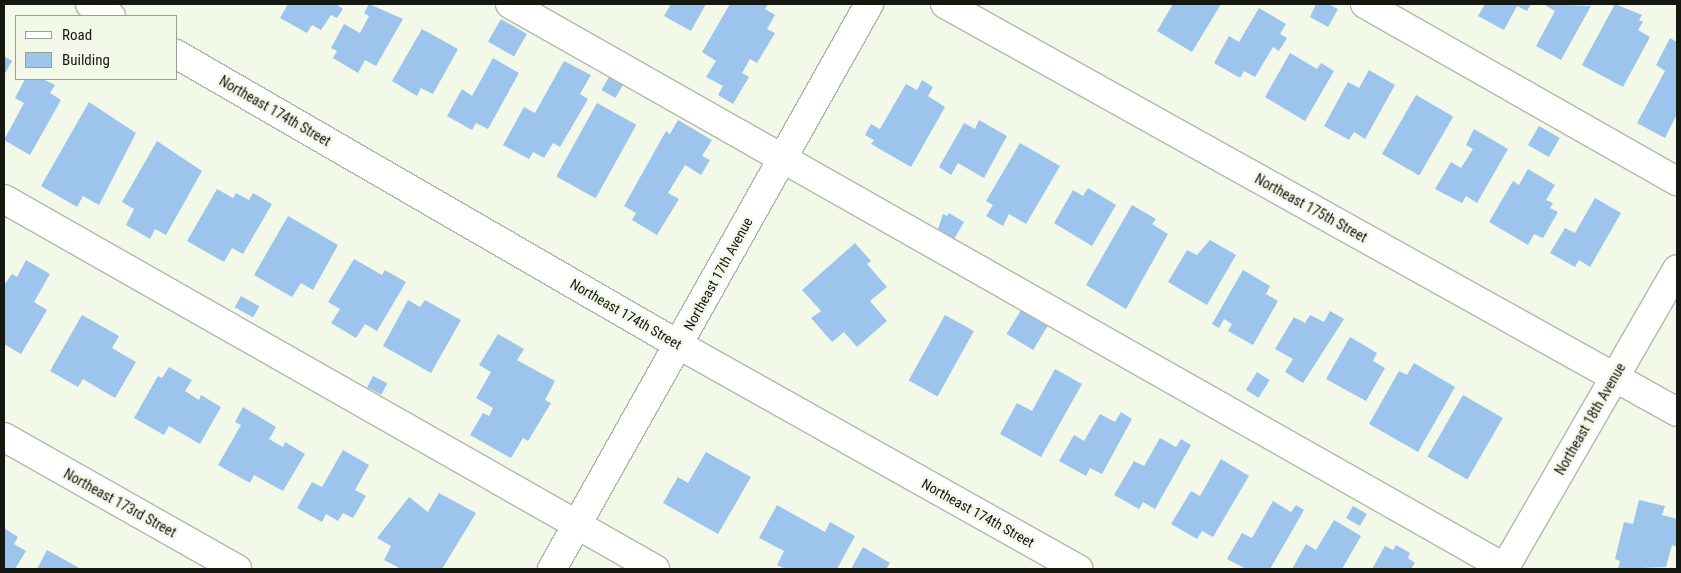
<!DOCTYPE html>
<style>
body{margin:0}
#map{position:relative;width:1681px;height:573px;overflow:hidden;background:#f3f9e9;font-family:"Roboto Condensed",sans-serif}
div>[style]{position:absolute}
.building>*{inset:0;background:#9dc4ec;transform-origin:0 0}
.roads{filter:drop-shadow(1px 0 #b3b9aa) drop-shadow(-1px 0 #b3b9aa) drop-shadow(0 1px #b3b9aa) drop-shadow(0 -1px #b3b9aa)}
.minor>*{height:28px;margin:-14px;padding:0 14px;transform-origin:14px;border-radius:14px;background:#fff}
span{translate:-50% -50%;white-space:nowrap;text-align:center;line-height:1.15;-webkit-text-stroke:5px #f3f9e9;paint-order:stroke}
.street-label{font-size:14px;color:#151711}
.frame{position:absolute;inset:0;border:5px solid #151711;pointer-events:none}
.legend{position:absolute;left:15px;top:15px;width:162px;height:65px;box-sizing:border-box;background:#f3f9e9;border:1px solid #9a9f93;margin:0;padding:6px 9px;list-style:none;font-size:15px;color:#151711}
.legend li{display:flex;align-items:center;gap:10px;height:25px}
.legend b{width:25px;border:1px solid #9a9f93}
</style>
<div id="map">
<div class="building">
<div style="clip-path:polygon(288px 4px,336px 4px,343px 9px,337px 18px,331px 15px,321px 30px,312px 25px,307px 33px,280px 18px)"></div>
<div style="clip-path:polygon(369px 4px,403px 19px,376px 66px,365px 60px,358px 73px,333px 58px,337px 51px,331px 48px,344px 24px,360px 33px,369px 16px,364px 13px)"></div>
<div style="clip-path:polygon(671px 4px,706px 4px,691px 31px,664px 16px)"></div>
<div style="clip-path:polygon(730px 4px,768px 4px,765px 9px,775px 15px,767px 29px,775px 33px,757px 63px,750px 59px,742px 73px,749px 77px,733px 104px,718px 95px,723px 86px,706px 77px,716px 61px,702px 52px)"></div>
<div style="clip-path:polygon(1173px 4px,1221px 4px,1192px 52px,1157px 31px)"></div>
<div style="clip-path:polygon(1316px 4px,1328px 4px,1338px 9px,1328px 27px,1310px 17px)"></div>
<div style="clip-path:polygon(1485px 4px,1531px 4px,1527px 11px,1517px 6px,1504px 30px,1478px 16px)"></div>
<div style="clip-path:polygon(1543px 4px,1591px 6px,1561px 60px,1536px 46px,1555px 11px)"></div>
<div style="clip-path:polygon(1615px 4px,1642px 15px,1639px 20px,1643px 22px,1638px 30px,1650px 37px,1623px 87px,1582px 65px)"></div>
<div style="clip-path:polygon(1259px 8px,1286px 24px,1280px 34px,1287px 38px,1279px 51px,1273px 47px,1255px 77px,1244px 71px,1240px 78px,1214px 63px,1229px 36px,1239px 42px)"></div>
<div style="left:501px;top:19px;width:30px;height:26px;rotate:30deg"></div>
<div style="clip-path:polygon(422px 29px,458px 49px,433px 94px,421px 88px,417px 96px,392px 81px)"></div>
<div style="clip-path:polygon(1670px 38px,1677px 42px,1677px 114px,1665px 138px,1637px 123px,1665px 71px,1656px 65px)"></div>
<div style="clip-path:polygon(1290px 53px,1317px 69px,1321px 63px,1334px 71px,1305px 121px,1265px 97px)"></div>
<div style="clip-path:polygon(4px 56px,12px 61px,4px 75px)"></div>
<div style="clip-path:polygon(493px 58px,519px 73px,488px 129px,476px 123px,472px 130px,447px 116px,462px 89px,472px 96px)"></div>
<div style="clip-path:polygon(564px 61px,591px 75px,580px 94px,588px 99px,560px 147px,553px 143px,544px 158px,533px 152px,529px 159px,503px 145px,524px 107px,535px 113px)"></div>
<div style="clip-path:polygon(1369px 70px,1395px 85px,1365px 139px,1354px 132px,1349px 140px,1324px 126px,1348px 82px,1359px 88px)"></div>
<div style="left:609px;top:77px;width:16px;height:15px;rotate:30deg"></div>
<div style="clip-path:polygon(25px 79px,43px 79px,55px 85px,50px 93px,61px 100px,30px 155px,4px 140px,24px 103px,15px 98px)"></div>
<div style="clip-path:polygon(922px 80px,933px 87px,928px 96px,945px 107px,911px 167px,871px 144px,874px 140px,865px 135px,871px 124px,880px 129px,906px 84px,917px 90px)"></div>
<div style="left:1416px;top:95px;width:43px;height:68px;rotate:30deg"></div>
<div style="clip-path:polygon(89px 102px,136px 133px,99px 205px,83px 196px,77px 207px,41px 186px)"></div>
<div style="left:597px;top:103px;width:45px;height:84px;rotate:29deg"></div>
<div style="clip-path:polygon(678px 120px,712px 140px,702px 156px,710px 160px,701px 175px,685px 165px,668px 193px,679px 199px,657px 235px,632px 220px,636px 213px,624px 206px,666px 131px,670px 134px)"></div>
<div style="clip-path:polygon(979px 120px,1007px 136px,984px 178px,958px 163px,951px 175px,939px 167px,964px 123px,975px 129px)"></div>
<div style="left:1539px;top:126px;width:24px;height:22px;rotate:30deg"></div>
<div style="clip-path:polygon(1474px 129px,1508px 149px,1477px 203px,1466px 196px,1462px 203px,1435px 189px,1451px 162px,1461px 168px,1473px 149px,1466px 145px)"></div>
<div style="clip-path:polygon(157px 141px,202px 171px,166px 235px,155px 229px,150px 239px,126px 225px,134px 209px,122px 202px)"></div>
<div style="clip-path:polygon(1020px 143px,1060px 166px,1026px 224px,1009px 214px,1003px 226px,986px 216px,993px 205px,986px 201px)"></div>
<div style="clip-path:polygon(1528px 169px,1555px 185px,1546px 200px,1553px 203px,1550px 208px,1558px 212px,1543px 238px,1534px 234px,1528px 245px,1489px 222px,1513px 181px,1519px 185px)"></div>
<div style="clip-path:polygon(1088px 188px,1116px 205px,1092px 246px,1054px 223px,1073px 190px,1083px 196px)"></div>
<div style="clip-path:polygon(217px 189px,233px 198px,236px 193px,249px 200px,253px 193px,272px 204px,243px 254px,232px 248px,224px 262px,187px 241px)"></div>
<div style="clip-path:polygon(1595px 198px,1621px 213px,1590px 267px,1579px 260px,1575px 267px,1550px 253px,1565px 228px,1575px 233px)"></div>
<div style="clip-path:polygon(1132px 205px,1156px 219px,1152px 224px,1168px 234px,1126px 309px,1086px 285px)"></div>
<div style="clip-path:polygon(949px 213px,964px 222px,954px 239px,938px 229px,943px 214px,947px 216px)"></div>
<div style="clip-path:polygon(288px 216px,338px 245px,313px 290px,301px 283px,292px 297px,254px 275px)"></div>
<div style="clip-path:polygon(1210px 240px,1236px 255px,1207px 305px,1168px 282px,1187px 250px,1197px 255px)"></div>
<div style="clip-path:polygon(855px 243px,871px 261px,867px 264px,887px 287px,870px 301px,887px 321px,857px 347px,844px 332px,832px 342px,811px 318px,821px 311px,802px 290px)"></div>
<div style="clip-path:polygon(354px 259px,382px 275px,385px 270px,406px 282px,377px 331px,365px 324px,356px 338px,331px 323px,340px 309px,328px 302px)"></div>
<div style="clip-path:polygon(26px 260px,50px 274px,34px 302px,47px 310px,21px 354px,4px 344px,4px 285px,12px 274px,17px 277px)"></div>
<div style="clip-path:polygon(1243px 270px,1270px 286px,1266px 294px,1278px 301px,1253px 345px,1228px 331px,1232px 324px,1224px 319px,1219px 328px,1212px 324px)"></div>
<div style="left:241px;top:296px;width:21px;height:13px;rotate:29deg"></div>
<div style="clip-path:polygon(408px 300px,420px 307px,425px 300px,461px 320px,431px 373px,383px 346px)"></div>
<div style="left:1021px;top:310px;width:31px;height:28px;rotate:31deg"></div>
<div style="clip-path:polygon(1330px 311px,1344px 319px,1303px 383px,1285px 372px,1293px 359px,1275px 349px,1294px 317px,1305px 323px,1310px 315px,1324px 322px)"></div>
<div style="clip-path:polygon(82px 315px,119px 336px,112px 348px,136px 362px,115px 398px,83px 379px,78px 387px,50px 371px)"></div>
<div style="left:945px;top:315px;width:33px;height:75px;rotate:29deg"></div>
<div style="clip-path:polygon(498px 334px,524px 349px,517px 360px,555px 381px,545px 400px,551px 403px,528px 441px,523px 438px,511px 458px,470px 435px,483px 413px,489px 416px,493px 408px,476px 398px,491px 372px,479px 365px)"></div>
<div style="clip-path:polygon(1350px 337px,1377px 353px,1373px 361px,1385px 368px,1366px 401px,1326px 379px)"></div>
<div style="clip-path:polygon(1414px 363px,1455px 387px,1418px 452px,1369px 424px,1399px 371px,1407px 375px)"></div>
<div style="clip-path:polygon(169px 367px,192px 380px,185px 391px,199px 400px,201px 395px,221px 407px,200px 444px,169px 426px,164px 435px,134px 418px,158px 376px,162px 378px)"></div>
<div style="clip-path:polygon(1055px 369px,1082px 384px,1041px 457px,1000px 434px,1017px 403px,1032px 411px)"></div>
<div style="left:1257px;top:372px;width:15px;height:21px;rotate:32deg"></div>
<div style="left:373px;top:376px;width:16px;height:13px;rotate:27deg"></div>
<div style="left:1463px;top:395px;width:46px;height:71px;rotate:30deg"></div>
<div style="clip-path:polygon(243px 407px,276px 427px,269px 439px,283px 447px,285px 442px,305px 454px,283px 491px,254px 475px,250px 483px,218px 465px,241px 425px,235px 422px)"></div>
<div style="clip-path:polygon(1121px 412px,1132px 419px,1102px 474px,1090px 468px,1086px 476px,1059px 461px,1074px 435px,1084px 441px,1100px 414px,1115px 422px)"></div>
<div style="clip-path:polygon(1160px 438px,1176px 447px,1181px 439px,1191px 445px,1155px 509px,1143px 502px,1139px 509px,1114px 495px,1134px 461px,1144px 466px)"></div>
<div style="clip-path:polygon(343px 450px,369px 465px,355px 490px,366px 496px,353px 518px,343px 513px,338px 521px,326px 514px,322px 522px,297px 508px,312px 482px,322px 487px)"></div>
<div style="clip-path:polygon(706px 452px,751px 477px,718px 534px,663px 503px,678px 477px,688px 483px)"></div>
<div style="clip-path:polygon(1221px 459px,1249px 476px,1213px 537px,1202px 531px,1197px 539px,1171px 524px,1191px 491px,1200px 496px)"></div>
<div style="clip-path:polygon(439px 493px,476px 513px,442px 569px,401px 569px,384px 560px,391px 546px,377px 538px,409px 497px,428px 512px)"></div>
<div style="clip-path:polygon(1639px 500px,1665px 506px,1662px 515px,1677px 519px,1677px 547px,1672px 545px,1666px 567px,1618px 569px,1620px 561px,1615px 559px,1624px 522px,1633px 524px)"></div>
<div style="clip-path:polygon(1273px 501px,1291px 512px,1296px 505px,1304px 510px,1270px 569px,1246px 569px,1227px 559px,1242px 533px,1252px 538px)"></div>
<div style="clip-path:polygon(777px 505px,825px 532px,830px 522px,855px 536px,837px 569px,786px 569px,777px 565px,784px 551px,759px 538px)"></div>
<div style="left:1353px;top:506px;width:16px;height:14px;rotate:30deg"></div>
<div style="clip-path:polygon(1334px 520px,1361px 536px,1342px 569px,1292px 569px,1306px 544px,1316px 550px)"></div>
<div style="clip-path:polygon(4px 528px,18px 537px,14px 544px,26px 551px,15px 569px,4px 569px)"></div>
<div style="clip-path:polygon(1396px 545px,1410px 553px,1408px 558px,1415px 563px,1411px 569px,1372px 569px,1385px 546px,1393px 550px)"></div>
<div style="clip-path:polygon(863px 547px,890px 563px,886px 569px,851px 569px)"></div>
<div style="clip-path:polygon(47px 550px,81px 569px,37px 569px)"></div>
</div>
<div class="roads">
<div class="minor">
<div style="left:90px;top:4px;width:24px;rotate:30deg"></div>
<div style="left:510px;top:4px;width:1146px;rotate:29.54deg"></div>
<div style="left:945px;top:4px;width:838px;rotate:29.13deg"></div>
<div style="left:1365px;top:4px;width:359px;rotate:29.6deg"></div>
<div style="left:176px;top:54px;width:581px;rotate:30.05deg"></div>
<div style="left:679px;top:345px;width:458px;rotate:29.3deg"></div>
<div style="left:4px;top:199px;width:749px;rotate:29.61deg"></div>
<div style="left:4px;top:437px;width:268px;rotate:29.5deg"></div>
<div style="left:552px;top:569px;width:648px;rotate:-60.7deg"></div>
<div style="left:1504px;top:569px;width:346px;rotate:-60deg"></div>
</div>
</div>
<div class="street-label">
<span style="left:275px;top:111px;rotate:30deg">Northeast 174th Street</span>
<span style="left:1311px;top:208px;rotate:29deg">Northeast 175th Street</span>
<span style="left:718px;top:274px;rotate:-61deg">Northeast 17th Avenue</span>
<span style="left:626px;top:314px;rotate:30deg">Northeast 174th Street</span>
<span style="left:1590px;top:419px;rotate:-60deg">Northeast 18th Avenue</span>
<span style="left:120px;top:503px;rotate:29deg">Northeast 173rd Street</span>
<span style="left:978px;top:513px;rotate:29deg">Northeast 174th Street</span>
</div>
<div class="frame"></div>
<ul class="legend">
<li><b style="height:6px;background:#fff"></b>Road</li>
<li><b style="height:14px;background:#9dc4ec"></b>Building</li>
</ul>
</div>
